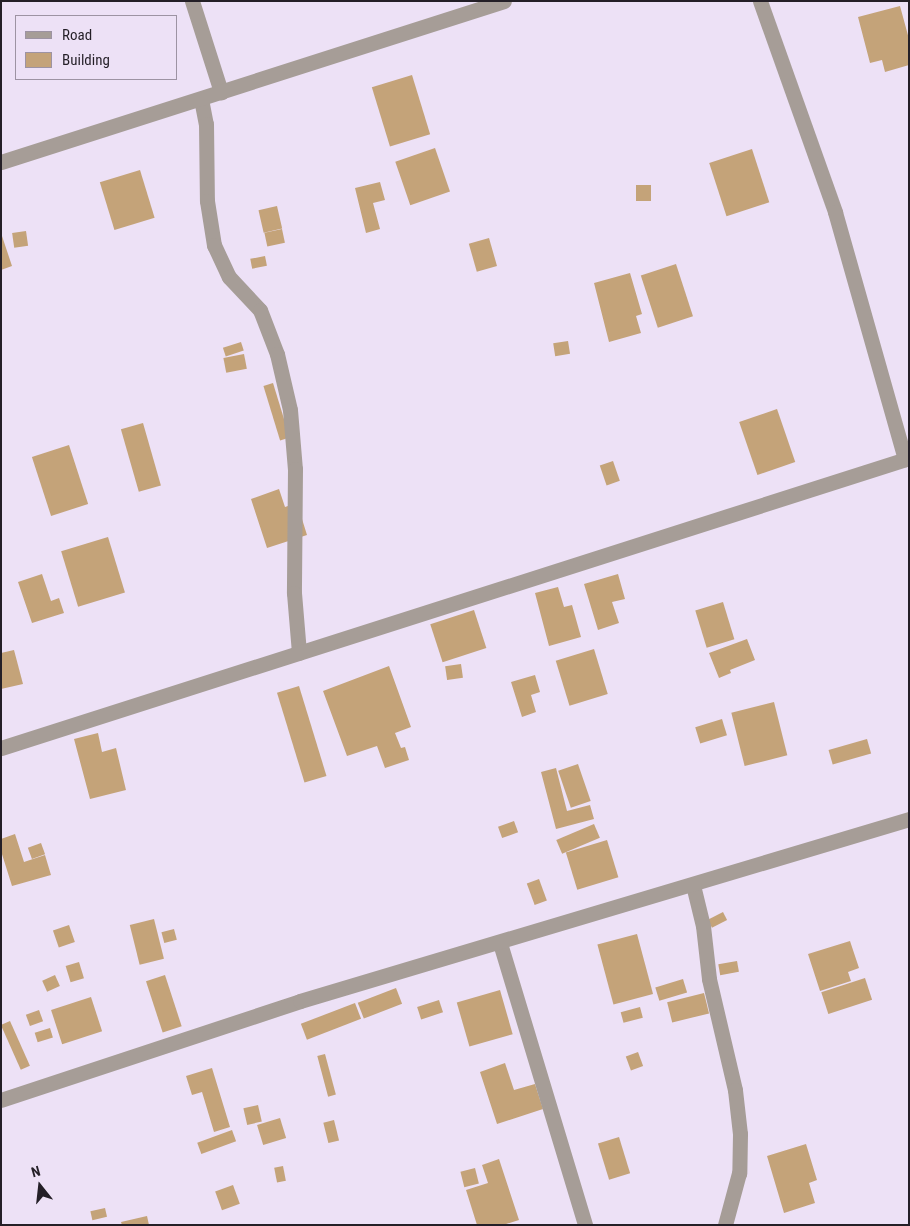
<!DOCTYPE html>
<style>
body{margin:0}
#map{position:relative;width:910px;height:1226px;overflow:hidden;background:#ede1f6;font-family:"Roboto Condensed",sans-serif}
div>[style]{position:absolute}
.building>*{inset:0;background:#c4a379;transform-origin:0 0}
.minor>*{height:15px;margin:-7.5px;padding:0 7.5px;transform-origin:7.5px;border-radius:7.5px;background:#a69d97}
span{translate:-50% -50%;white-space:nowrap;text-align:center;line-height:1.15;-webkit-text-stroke:4px #ede1f6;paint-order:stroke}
.frame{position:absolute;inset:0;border:2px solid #241f27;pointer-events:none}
.legend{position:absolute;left:15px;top:15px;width:162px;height:65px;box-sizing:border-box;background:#ede1f6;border:1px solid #9d93a3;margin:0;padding:6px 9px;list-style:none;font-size:15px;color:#241f27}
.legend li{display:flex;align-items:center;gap:10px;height:25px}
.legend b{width:25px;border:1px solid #9d93a3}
.north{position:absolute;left:15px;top:1161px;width:50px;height:50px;-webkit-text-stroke:4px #ede1f6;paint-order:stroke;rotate:344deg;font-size:14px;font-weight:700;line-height:20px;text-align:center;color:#241f27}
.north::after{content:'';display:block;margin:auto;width:18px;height:22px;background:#241f27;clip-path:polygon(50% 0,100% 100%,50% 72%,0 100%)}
</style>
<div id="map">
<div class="building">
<div style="clip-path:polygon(900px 6px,909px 39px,909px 65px,885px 72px,882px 60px,870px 63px,858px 17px)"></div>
<div style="left:412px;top:75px;width:62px;height:42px;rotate:73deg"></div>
<div style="left:435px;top:148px;width:46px;height:42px;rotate:71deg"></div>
<div style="left:752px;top:149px;width:56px;height:45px;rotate:72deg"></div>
<div style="left:140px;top:170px;width:50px;height:42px;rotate:73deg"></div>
<div style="clip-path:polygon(380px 182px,385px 200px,373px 203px,380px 229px,366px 233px,355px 188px)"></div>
<div style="left:651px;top:185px;width:16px;height:15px;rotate:90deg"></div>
<div style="left:277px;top:206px;width:23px;height:19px;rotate:77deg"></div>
<div style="left:282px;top:229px;width:14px;height:18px;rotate:78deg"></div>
<div style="left:26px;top:231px;width:15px;height:14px;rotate:82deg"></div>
<div style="clip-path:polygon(1px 233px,12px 266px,1px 270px)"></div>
<div style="left:489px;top:238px;width:29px;height:21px;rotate:74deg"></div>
<div style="left:265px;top:256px;width:10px;height:15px;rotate:79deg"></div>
<div style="left:676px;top:264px;width:55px;height:37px;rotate:72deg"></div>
<div style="clip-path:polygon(630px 273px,642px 314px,636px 316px,641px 333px,609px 342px,594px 283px)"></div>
<div style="left:568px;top:341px;width:13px;height:15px;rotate:81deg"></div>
<div style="left:241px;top:342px;width:9px;height:19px;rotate:72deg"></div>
<div style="left:244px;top:354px;width:15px;height:21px;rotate:79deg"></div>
<div style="left:273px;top:383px;width:57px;height:10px;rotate:73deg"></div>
<div style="left:777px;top:409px;width:56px;height:40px;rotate:71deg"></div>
<div style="left:143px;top:423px;width:65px;height:23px;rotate:74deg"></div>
<div style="left:69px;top:445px;width:62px;height:39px;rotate:72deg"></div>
<div style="left:613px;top:461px;width:21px;height:14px;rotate:71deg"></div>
<div style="clip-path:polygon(279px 489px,285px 507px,297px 503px,307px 535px,267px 548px,251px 499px)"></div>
<div style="left:108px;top:537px;width:58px;height:49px;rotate:73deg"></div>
<div style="clip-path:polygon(42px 574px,51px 601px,59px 598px,64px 613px,32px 623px,18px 582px)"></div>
<div style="clip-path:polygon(618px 574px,625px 599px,612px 602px,619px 623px,598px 630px,584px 584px)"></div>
<div style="clip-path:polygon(558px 587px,564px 607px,572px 605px,581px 637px,549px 646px,535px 593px)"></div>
<div style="left:723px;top:602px;width:39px;height:29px;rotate:73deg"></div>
<div style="left:474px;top:610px;width:40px;height:46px;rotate:72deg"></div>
<div style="clip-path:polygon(747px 639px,755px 660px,730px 670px,731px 673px,719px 678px,709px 653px)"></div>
<div style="left:594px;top:649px;width:47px;height:40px;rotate:73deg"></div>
<div style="clip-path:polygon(14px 650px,23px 684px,1px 689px,1px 653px)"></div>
<div style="left:461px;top:664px;width:14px;height:16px;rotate:82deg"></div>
<div style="clip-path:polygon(389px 666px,411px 727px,395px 733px,401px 748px,405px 747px,409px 760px,385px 768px,377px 746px,347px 756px,323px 691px)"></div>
<div style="clip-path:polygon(535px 675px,540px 692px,531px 695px,536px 712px,522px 717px,511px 682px)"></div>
<div style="left:299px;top:686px;width:94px;height:23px;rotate:73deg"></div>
<div style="left:774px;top:702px;width:55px;height:44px;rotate:76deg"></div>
<div style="left:722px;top:719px;width:17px;height:28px;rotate:73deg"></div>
<div style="clip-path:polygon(98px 733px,102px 752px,116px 748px,126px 790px,90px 799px,74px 739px)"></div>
<div style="left:867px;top:739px;width:15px;height:40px;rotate:74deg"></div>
<div style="left:578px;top:764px;width:39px;height:21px;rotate:71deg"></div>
<div style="clip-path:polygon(556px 768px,567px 811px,590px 805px,594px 819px,556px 829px,541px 772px)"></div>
<div style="left:514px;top:821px;width:12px;height:17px;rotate:70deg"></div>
<div style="left:594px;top:824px;width:15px;height:41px;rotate:67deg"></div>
<div style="clip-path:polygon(15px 834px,24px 862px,45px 855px,51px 875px,12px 886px,1px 851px,1px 839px)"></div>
<div style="left:607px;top:840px;width:39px;height:43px;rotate:73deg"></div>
<div style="left:41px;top:843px;width:12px;height:14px;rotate:70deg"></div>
<div style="left:539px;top:879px;width:23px;height:13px;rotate:70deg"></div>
<div style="left:723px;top:912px;width:9px;height:17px;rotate:63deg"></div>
<div style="left:154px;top:919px;width:41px;height:25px;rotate:76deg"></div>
<div style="left:69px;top:925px;width:18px;height:17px;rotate:71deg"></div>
<div style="left:174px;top:929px;width:11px;height:13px;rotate:75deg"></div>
<div style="left:637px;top:934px;width:62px;height:41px;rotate:75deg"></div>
<div style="clip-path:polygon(850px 941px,859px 968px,848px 972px,851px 981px,820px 991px,808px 954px)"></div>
<div style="left:737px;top:961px;width:11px;height:19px;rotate:80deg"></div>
<div style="left:79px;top:962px;width:17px;height:14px;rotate:73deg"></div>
<div style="left:55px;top:975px;width:12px;height:14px;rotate:66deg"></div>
<div style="left:165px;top:975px;width:54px;height:20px;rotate:72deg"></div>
<div style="left:865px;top:978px;width:23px;height:46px;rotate:72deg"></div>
<div style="left:683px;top:979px;width:14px;height:29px;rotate:73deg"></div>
<div style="left:396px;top:988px;width:17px;height:41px;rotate:69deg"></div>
<div style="left:500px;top:990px;width:46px;height:45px;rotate:74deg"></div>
<div style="left:704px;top:993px;width:21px;height:38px;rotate:76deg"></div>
<div style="left:91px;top:997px;width:36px;height:42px;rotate:72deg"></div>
<div style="left:439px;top:1000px;width:13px;height:23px;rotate:72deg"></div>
<div style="left:355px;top:1003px;width:17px;height:58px;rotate:69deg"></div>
<div style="left:640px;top:1007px;width:11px;height:20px;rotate:75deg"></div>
<div style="left:39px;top:1010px;width:12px;height:14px;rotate:70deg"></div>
<div style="left:10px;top:1021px;width:49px;height:10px;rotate:66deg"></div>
<div style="left:50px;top:1028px;width:10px;height:16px;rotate:73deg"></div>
<div style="left:638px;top:1052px;width:15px;height:13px;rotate:70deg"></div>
<div style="left:325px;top:1054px;width:42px;height:8px;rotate:75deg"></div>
<div style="clip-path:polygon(505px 1063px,514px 1090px,535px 1084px,543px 1109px,497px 1124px,480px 1072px)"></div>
<div style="clip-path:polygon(212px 1068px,230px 1127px,214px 1132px,202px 1092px,192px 1095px,186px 1076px)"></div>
<div style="left:258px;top:1105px;width:17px;height:15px;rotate:77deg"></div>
<div style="left:280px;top:1118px;width:21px;height:24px;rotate:73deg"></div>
<div style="left:334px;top:1120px;width:21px;height:11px;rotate:76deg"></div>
<div style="left:232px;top:1130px;width:12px;height:37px;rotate:70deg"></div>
<div style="left:619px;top:1137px;width:38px;height:22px;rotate:73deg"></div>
<div style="clip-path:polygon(806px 1144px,817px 1180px,809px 1183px,815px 1203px,784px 1213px,767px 1156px)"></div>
<div style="clip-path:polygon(499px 1159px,519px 1220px,503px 1225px,477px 1225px,466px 1190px,488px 1183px,482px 1165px)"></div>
<div style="left:283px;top:1166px;width:15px;height:9px;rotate:79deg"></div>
<div style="left:475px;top:1168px;width:16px;height:15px;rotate:76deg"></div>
<div style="left:233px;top:1185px;width:20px;height:19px;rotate:70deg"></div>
<div style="left:105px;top:1208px;width:9px;height:15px;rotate:77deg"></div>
<div style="clip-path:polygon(147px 1216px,149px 1225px,122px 1225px,121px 1222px)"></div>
</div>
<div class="minor">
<div style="left:192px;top:1px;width:96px;rotate:72.3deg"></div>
<div style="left:760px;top:1px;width:224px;rotate:70.4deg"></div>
<div style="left:835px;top:212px;width:257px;rotate:74.2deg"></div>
<div style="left:201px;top:99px;width:25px;rotate:79deg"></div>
<div style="left:206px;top:124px;width:77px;rotate:89.3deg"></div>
<div style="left:207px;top:201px;width:45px;rotate:81deg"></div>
<div style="left:214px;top:245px;width:35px;rotate:65deg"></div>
<div style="left:229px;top:277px;width:45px;rotate:46.8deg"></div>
<div style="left:260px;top:310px;width:47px;rotate:68.9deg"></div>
<div style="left:277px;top:354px;width:57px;rotate:76.9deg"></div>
<div style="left:290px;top:410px;width:59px;rotate:85.2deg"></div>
<div style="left:295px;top:469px;width:124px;rotate:90.5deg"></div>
<div style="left:294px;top:593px;width:60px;rotate:85.2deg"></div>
<div style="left:1px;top:162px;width:528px;rotate:-17.75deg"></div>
<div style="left:1px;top:748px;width:953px;rotate:-17.71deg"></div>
<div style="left:693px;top:885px;width:42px;rotate:76.3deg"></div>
<div style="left:703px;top:926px;width:53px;rotate:83.5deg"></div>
<div style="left:709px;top:979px;width:114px;rotate:76.8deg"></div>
<div style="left:735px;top:1090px;width:44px;rotate:83.5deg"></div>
<div style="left:740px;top:1134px;width:39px;rotate:91deg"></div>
<div style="left:739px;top:1173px;width:54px;rotate:105.1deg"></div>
<div style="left:500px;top:943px;width:295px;rotate:73.2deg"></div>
<div style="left:1px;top:1100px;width:315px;rotate:-18.3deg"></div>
<div style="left:300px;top:1001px;width:636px;rotate:-16.64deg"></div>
</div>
<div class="frame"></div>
<ul class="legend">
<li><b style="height:6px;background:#a69d97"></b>Road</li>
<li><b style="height:14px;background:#c4a379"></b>Building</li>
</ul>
<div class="north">N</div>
</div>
